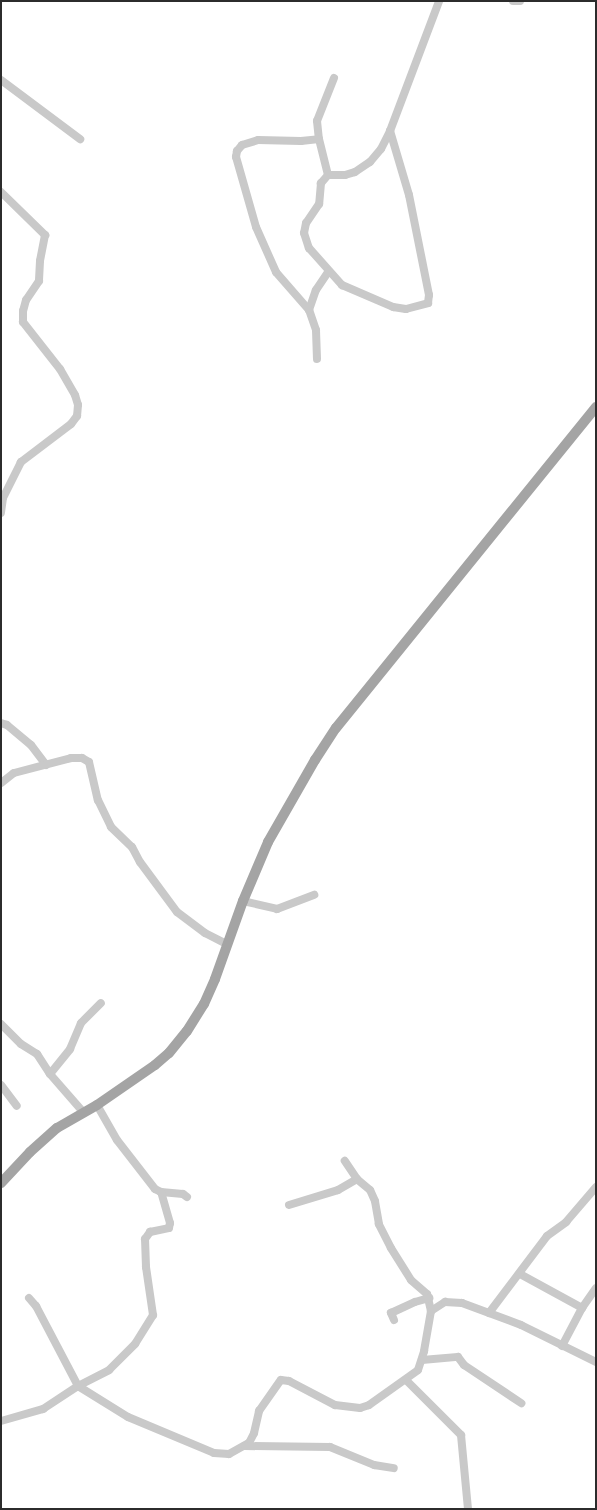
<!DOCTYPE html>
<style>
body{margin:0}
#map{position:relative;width:597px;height:1510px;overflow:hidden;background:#fff;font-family:Quicksand,sans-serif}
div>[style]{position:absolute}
.minor>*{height:8px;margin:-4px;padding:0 4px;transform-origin:4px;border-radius:4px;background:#c9c9c9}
.major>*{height:10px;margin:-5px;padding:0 5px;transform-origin:5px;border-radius:5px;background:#a4a4a4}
span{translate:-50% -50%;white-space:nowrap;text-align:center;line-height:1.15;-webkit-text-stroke:5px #fff;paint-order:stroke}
.frame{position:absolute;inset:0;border:2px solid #2c2c2c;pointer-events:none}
</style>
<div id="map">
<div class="minor">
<div style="left:513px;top:1px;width:7px"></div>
<div style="left:334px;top:78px;width:46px;rotate:111.6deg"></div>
<div style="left:317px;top:121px;width:18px;rotate:84deg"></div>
<div style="left:319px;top:139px;width:37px;rotate:76deg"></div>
<div style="left:328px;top:175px;width:11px;rotate:131deg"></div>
<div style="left:321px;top:183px;width:21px;rotate:95deg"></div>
<div style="left:319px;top:204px;width:23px;rotate:124deg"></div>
<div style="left:306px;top:223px;width:10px;rotate:101deg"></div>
<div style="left:304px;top:233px;width:16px;rotate:72deg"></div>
<div style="left:309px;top:248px;width:50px;rotate:48.3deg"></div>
<div style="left:342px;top:285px;width:56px;rotate:23.3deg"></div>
<div style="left:393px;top:307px;width:13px;rotate:9deg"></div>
<div style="left:406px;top:309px;width:23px;rotate:-15deg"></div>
<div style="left:428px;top:303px;width:8px;rotate:-83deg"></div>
<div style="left:429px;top:295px;width:102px;rotate:-101.3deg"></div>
<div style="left:409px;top:195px;width:67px;rotate:-106.5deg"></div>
<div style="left:1px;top:80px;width:99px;rotate:36.8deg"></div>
<div style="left:328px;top:175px;width:17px"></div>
<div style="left:345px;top:175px;width:10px;rotate:-17deg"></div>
<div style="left:355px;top:172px;width:18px;rotate:-34deg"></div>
<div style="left:370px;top:162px;width:17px;rotate:-50deg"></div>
<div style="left:381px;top:149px;width:20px;rotate:-63deg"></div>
<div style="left:390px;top:131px;width:139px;rotate:-69.3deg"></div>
<div style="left:1px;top:192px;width:62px;rotate:44.3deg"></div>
<div style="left:45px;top:235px;width:26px;rotate:101deg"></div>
<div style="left:40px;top:261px;width:20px;rotate:93deg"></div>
<div style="left:39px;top:281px;width:23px;rotate:124deg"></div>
<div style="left:26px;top:300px;width:11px;rotate:105deg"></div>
<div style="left:23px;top:311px;width:11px;rotate:90deg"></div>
<div style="left:23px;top:322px;width:60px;rotate:51.8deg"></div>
<div style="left:60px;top:369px;width:30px;rotate:60deg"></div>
<div style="left:75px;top:395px;width:10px;rotate:73deg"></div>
<div style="left:78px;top:405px;width:11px;rotate:95deg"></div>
<div style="left:77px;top:416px;width:10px;rotate:127deg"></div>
<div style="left:71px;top:424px;width:63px;rotate:142.8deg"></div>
<div style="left:21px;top:462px;width:40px;rotate:116.6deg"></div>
<div style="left:3px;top:498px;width:15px;rotate:98deg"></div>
<div style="left:309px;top:310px;width:21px;rotate:-71deg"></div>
<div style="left:316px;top:290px;width:22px;rotate:-56deg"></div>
<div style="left:317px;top:359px;width:29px;rotate:-92deg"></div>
<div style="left:316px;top:330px;width:21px;rotate:-109deg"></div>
<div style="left:309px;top:310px;width:50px;rotate:-131deg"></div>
<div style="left:276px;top:272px;width:49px;rotate:-114deg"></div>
<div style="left:256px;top:227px;width:73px;rotate:-105.9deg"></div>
<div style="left:236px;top:157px;width:6px;rotate:-81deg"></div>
<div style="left:237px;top:151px;width:8px;rotate:-50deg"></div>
<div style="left:242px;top:145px;width:17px;rotate:-17deg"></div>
<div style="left:258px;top:140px;width:43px;rotate:1.3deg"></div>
<div style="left:301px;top:141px;width:18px;rotate:-6deg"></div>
<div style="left:1px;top:723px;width:6px;rotate:18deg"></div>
<div style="left:7px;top:725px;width:31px;rotate:40deg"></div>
<div style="left:31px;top:745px;width:25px;rotate:53deg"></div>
<div style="left:1px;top:783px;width:16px;rotate:-38deg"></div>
<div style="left:14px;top:773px;width:59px;rotate:-14.7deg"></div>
<div style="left:71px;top:758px;width:11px"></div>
<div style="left:82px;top:758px;width:8px;rotate:30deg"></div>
<div style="left:89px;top:762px;width:39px;rotate:77deg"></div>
<div style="left:98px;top:800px;width:30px;rotate:64deg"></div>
<div style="left:111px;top:827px;width:29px;rotate:44deg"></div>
<div style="left:132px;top:847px;width:17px;rotate:62deg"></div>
<div style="left:140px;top:862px;width:62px;rotate:53.5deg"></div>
<div style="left:177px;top:912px;width:35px;rotate:37deg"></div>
<div style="left:205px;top:933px;width:25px;rotate:27deg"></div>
<div style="left:243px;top:901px;width:35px;rotate:13deg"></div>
<div style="left:277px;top:909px;width:40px;rotate:-21deg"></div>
<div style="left:1px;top:1024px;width:28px;rotate:45deg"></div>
<div style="left:21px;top:1044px;width:19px;rotate:32deg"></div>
<div style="left:37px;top:1054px;width:24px;rotate:57deg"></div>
<div style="left:50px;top:1074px;width:50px;rotate:49deg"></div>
<div style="left:50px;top:1074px;width:32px;rotate:-51deg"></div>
<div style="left:70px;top:1049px;width:28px;rotate:-67deg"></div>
<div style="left:81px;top:1023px;width:28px;rotate:-45deg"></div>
<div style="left:1px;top:1085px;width:26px;rotate:53deg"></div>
<div style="left:97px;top:1105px;width:40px;rotate:60.3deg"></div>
<div style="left:117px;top:1140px;width:62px;rotate:52.2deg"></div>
<div style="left:155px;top:1189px;width:7px;rotate:27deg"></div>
<div style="left:161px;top:1192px;width:22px;rotate:5deg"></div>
<div style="left:183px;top:1194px;width:5px;rotate:37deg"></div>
<div style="left:289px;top:1205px;width:51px;rotate:-17deg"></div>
<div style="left:338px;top:1190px;width:22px;rotate:-30deg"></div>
<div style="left:520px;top:1274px;width:71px;rotate:28.7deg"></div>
<div style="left:29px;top:1298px;width:11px;rotate:49deg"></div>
<div style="left:36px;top:1306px;width:90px;rotate:62.3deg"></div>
<div style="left:78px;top:1386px;width:59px;rotate:31.8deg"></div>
<div style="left:128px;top:1417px;width:93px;rotate:22.7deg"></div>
<div style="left:214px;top:1453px;width:15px;rotate:4deg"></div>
<div style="left:229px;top:1454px;width:23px;rotate:-29deg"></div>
<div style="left:249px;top:1443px;width:11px;rotate:-63deg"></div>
<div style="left:254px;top:1433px;width:23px;rotate:-77deg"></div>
<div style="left:259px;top:1411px;width:38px;rotate:-55deg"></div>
<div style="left:281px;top:1380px;width:8px;rotate:7deg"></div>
<div style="left:289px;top:1381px;width:52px;rotate:27.6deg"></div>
<div style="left:335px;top:1405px;width:25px;rotate:7deg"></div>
<div style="left:360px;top:1408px;width:9px;rotate:-18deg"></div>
<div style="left:369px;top:1405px;width:60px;rotate:-35.5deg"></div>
<div style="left:418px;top:1370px;width:20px;rotate:-72deg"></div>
<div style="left:424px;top:1351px;width:41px;rotate:-80.1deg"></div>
<div style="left:431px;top:1311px;width:17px;rotate:-103deg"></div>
<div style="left:427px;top:1294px;width:21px;rotate:-139deg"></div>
<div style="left:411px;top:1280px;width:38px;rotate:-122deg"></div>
<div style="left:391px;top:1248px;width:27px;rotate:-117deg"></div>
<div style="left:379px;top:1224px;width:23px;rotate:-100deg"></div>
<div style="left:375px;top:1201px;width:12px;rotate:-114deg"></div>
<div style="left:370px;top:1190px;width:17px;rotate:-140deg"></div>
<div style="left:357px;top:1179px;width:22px;rotate:-124deg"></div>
<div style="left:431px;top:1311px;width:17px;rotate:-33deg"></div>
<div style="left:445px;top:1302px;width:17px;rotate:3deg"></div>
<div style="left:462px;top:1303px;width:63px;rotate:20.4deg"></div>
<div style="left:521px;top:1325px;width:84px;rotate:26.3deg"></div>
<div style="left:489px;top:1313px;width:96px;rotate:-53deg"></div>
<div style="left:547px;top:1236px;width:24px;rotate:-36deg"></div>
<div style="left:566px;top:1222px;width:46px;rotate:-49.4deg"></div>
<div style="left:394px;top:1320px;width:8px;rotate:-113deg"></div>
<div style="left:391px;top:1313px;width:26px;rotate:-25deg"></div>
<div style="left:415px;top:1302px;width:15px;rotate:-16deg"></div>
<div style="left:562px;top:1346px;width:43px;rotate:-62.2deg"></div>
<div style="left:582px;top:1308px;width:24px;rotate:-55deg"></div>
<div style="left:422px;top:1360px;width:36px;rotate:-5deg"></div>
<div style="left:458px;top:1357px;width:10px;rotate:53deg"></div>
<div style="left:464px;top:1365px;width:69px;rotate:33.7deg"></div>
<div style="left:406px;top:1380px;width:78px;rotate:45deg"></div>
<div style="left:461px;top:1435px;width:74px;rotate:84.6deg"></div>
<div style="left:1px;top:1421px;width:44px;rotate:-15.9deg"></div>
<div style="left:43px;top:1409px;width:42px;rotate:-33.3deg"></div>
<div style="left:78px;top:1386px;width:35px;rotate:-27deg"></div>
<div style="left:109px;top:1370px;width:37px;rotate:-45deg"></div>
<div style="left:135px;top:1344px;width:34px;rotate:-58deg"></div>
<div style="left:153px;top:1315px;width:49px;rotate:-98.3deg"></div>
<div style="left:146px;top:1267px;width:28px;rotate:-92deg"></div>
<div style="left:145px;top:1239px;width:9px;rotate:-54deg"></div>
<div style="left:150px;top:1232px;width:19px;rotate:-12deg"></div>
<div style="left:169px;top:1228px;width:5px;rotate:-79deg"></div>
<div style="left:170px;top:1223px;width:32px;rotate:-106deg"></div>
<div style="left:245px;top:1446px;width:85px;rotate:0.7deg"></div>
<div style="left:330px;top:1447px;width:48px;rotate:22.2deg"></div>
<div style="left:374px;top:1465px;width:20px;rotate:9deg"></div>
</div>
<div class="major">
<div style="left:1px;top:1183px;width:42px;rotate:-46.9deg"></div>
<div style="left:30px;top:1152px;width:36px;rotate:-42deg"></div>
<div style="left:57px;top:1128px;width:46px;rotate:-29.9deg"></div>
<div style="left:97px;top:1105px;width:70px;rotate:-34.6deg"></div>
<div style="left:155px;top:1065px;width:18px;rotate:-41deg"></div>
<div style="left:169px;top:1053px;width:28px;rotate:-51deg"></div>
<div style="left:187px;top:1031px;width:32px;rotate:-58deg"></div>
<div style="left:204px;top:1004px;width:27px;rotate:-66deg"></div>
<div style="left:215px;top:979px;width:83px;rotate:-70.3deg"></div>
<div style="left:243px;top:901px;width:64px;rotate:-67deg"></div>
<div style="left:268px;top:842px;width:95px;rotate:-60.2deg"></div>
<div style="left:315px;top:760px;width:38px;rotate:-57deg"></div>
<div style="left:336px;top:728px;width:413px;rotate:-51deg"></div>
</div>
<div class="frame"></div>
</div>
